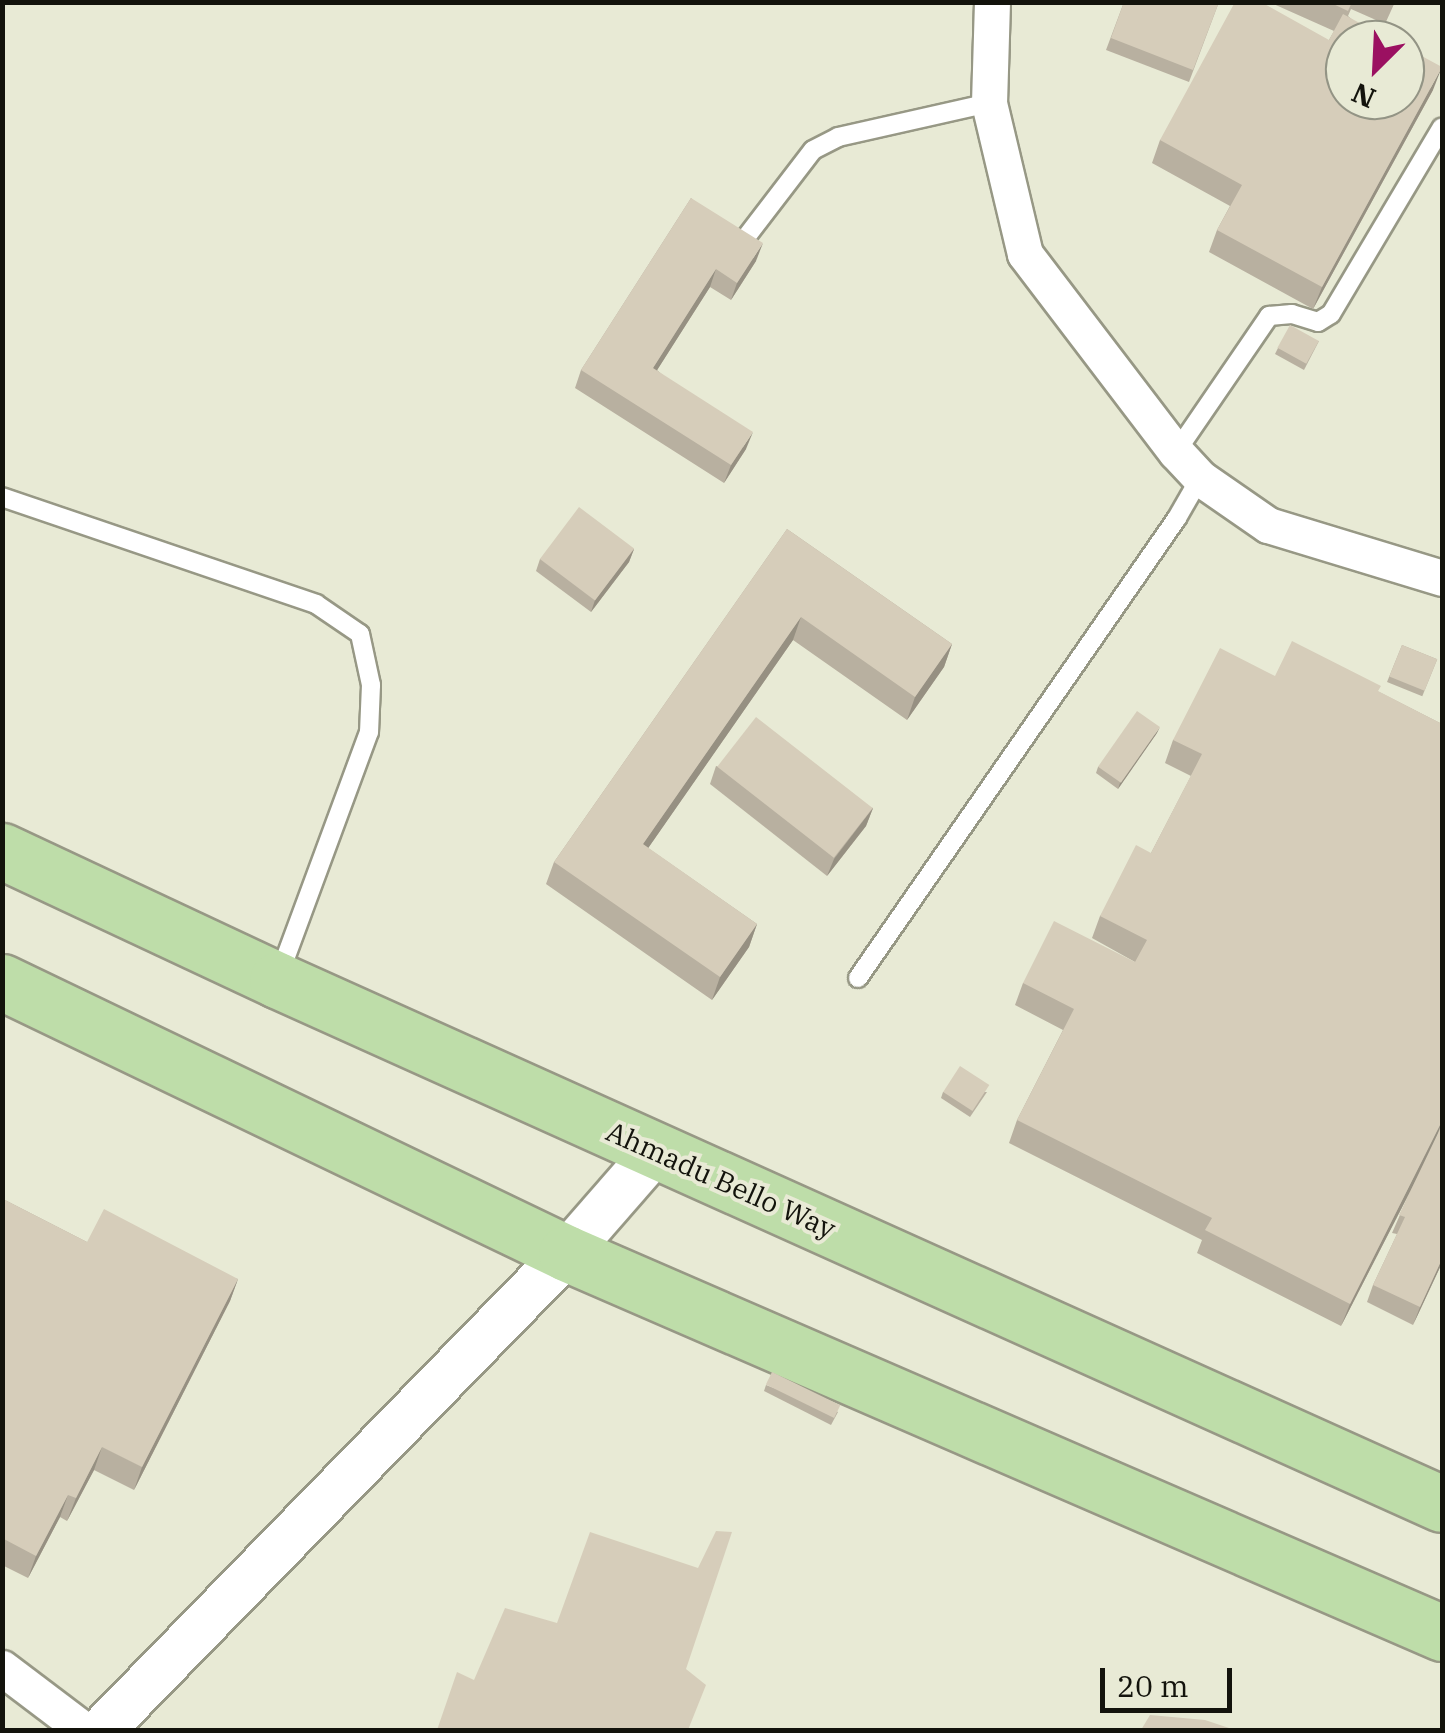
<!DOCTYPE html>
<style>
body{margin:0}
#map{position:relative;width:1445px;height:1733px;overflow:hidden;background:#e8ead5;font-family:"IBM Plex Serif",serif}
div>[style]{position:absolute}
.roads{filter:drop-shadow(2px 0 #979885) drop-shadow(-2px 0 #979885) drop-shadow(0 2px #979885) drop-shadow(0 -2px #979885)}
.service>*{height:18px;margin:-9px;padding:0 9px;transform-origin:9px;border-radius:9px;background:#fff}
.minor>*{height:35px;margin:-17.5px;padding:0 17.5px;transform-origin:17.5px;border-radius:17.5px;background:#fff}
.tertiary>*{height:45px;margin:-22.5px;padding:0 22.5px;transform-origin:22.5px;border-radius:22.5px;background:#fff}
.primary>*{height:55px;margin:-27.5px;padding:0 27.5px;transform-origin:27.5px;border-radius:27.5px;background:#bedda9}
.wall>*{inset:0;background:#b8b0a0;transform-origin:0 0}
.shaded-wall>*{inset:0;background:#969082}
.building>*{inset:0;background:#d6cdba;transform-origin:0 0}
span{translate:-50% -50%;white-space:nowrap;text-align:center;line-height:1.15;-webkit-text-stroke:8px #e8ead5;paint-order:stroke}
.street-label{font-size:28px;color:#13130c}
.frame{position:absolute;inset:0;border:5px solid #13130c;pointer-events:none}
.north{position:absolute;left:1325px;top:20px;width:100px;height:100px;box-sizing:border-box;background:#e8ead5;border:2px solid #939485;border-radius:50%;rotate:204deg;font-size:28px;font-weight:700;line-height:40px;text-align:center;color:#13130c}
.north::after{content:'';display:block;margin:auto;width:35px;height:45px;background:#9b1061;clip-path:polygon(50% 0,100% 100%,50% 72%,0 100%)}
.scale{position:absolute;left:1100px;top:1668px;width:132px;height:45px;box-sizing:border-box;border:5px solid #13130c;border-top:0;padding-left:12px;font-size:30px;line-height:35px;white-space:nowrap;color:#13130c;-webkit-text-stroke:8px #e8ead5;paint-order:stroke}
</style>
<div id="map">
<div class="roads">
<div class="service">
<div style="left:747px;top:236px;width:108px;rotate:-52.5deg"></div>
<div style="left:813px;top:150px;width:28px;rotate:-27deg"></div>
<div style="left:838px;top:137px;width:155px;rotate:-12.7deg"></div>
<div style="left:1176px;top:452px;width:165px;rotate:-55.6deg"></div>
<div style="left:1269px;top:316px;width:23px;rotate:-5deg"></div>
<div style="left:1292px;top:314px;width:27px;rotate:17deg"></div>
<div style="left:1318px;top:322px;width:15px;rotate:-32deg"></div>
<div style="left:1331px;top:314px;width:217px;rotate:-59.3deg"></div>
<div style="left:2px;top:497px;width:332px;rotate:18.8deg"></div>
<div style="left:316px;top:604px;width:53px;rotate:34.3deg"></div>
<div style="left:360px;top:634px;width:52px;rotate:77.8deg"></div>
<div style="left:371px;top:685px;width:47px;rotate:92.4deg"></div>
<div style="left:369px;top:732px;width:259px;rotate:110.3deg"></div>
<div style="left:858px;top:978px;width:560px;rotate:-55.26deg"></div>
<div style="left:1177px;top:518px;width:46px;rotate:-60.1deg"></div>
</div>
<div class="minor">
<div style="left:992px;top:2px;width:101px;rotate:91.7deg"></div>
<div style="left:989px;top:103px;width:155px;rotate:76.6deg"></div>
<div style="left:1025px;top:254px;width:249px;rotate:52.7deg"></div>
<div style="left:1176px;top:452px;width:35px;rotate:47deg"></div>
<div style="left:1200px;top:478px;width:83px;rotate:34.7deg"></div>
<div style="left:1268px;top:525px;width:182px;rotate:16.9deg"></div>
<div style="left:2px;top:1668px;width:103px;rotate:37.1deg"></div>
</div>
<div class="tertiary">
<div style="left:101px;top:1730px;width:666px;rotate:-45.73deg"></div>
<div style="left:566px;top:1253px;width:137px;rotate:-48.9deg"></div>
</div>
<div class="primary">
<div style="left:2px;top:851px;width:304px;rotate:25.1deg"></div>
<div style="left:277px;top:980px;width:1277px;rotate:24.22deg"></div>
<div style="left:2px;top:982px;width:626px;rotate:25.66deg"></div>
<div style="left:566px;top:1253px;width:955px;rotate:23.45deg"></div>
</div>
</div>
<div class="wall">
<div style="clip-path:polygon(1124px 2px,1219px 2px,1189px 82px,1106px 50px)"></div>
<div style="clip-path:polygon(1269px 2px,1395px 2px,1385px 24px,1351px 9px,1348px 16px,1433px 90px,1313px 309px,1209px 252px,1217px 230px,1230px 206px,1152px 163px,1160px 140px,1329px 40px,1334px 31px)"></div>
<div style="clip-path:polygon(691px 198px,756px 261px,731px 300px,710px 287px,657px 370px,746px 449px,724px 483px,575px 388px,581px 370px)"></div>
<div style="clip-path:polygon(1319px 341px,1304px 370px,1275px 354px,1278px 348px)"></div>
<div style="clip-path:polygon(787px 529px,952px 644px,944px 667px,907px 720px,793px 640px,648px 848px,757px 924px,749px 947px,712px 1000px,546px 884px,554px 862px)"></div>
<div style="clip-path:polygon(634px 549px,629px 562px,591px 612px,536px 571px,540px 559px)"></div>
<div style="left:1402px;top:645px;width:38px;height:40px;rotate:22deg"></div>
<div style="clip-path:polygon(1275px 676px,1379px 692px,1442px 724px,1442px 1263px,1413px 1325px,1367px 1302px,1373px 1285px,1397px 1234px,1392px 1233px,1410px 1192px,1341px 1326px,1197px 1253px,1202px 1240px,1009px 1143px,1017px 1120px,1063px 1030px,1015px 1005px,1023px 983px,1135px 962px,1092px 938px,1100px 916px,1151px 853px,1191px 776px,1165px 763px,1173px 740px)"></div>
<div style="clip-path:polygon(1157px 733px,1118px 789px,1096px 773px,1098px 767px)"></div>
<div style="clip-path:polygon(716px 766px,873px 808px,866px 826px,827px 876px,710px 784px)"></div>
<div style="clip-path:polygon(943px 1092px,987px 1092px,970px 1117px,941px 1098px)"></div>
<div style="clip-path:polygon(3px 1199px,87px 1242px,238px 1279px,230px 1301px,134px 1490px,94px 1470px,67px 1521px,60px 1517px,28px 1578px,2px 1565px)"></div>
<div style="clip-path:polygon(766px 1385px,838px 1412px,831px 1425px,764px 1391px)"></div>
</div>
<div class="shaded-wall">
<div style="clip-path:polygon(1442px 67px,1433px 90px,1313px 309px,1322px 287px)"></div>
<div style="clip-path:polygon(763px 243px,756px 261px,731px 300px,737px 283px)"></div>
<div style="clip-path:polygon(716px 269px,710px 287px,647px 386px,653px 368px)"></div>
<div style="clip-path:polygon(753px 432px,746px 449px,724px 483px,731px 465px)"></div>
<div style="clip-path:polygon(634px 549px,629px 562px,591px 612px,595px 600px)"></div>
<div style="clip-path:polygon(801px 617px,793px 640px,635px 867px,643px 844px)"></div>
<div style="clip-path:polygon(952px 644px,944px 667px,907px 720px,915px 697px)"></div>
<div style="clip-path:polygon(1160px 727px,1157px 733px,1118px 789px,1120px 783px)"></div>
<div style="clip-path:polygon(873px 808px,866px 826px,827px 876px,834px 859px)"></div>
<div style="clip-path:polygon(757px 924px,749px 947px,712px 1000px,720px 977px)"></div>
<div style="clip-path:polygon(1442px 1121px,1435px 1143px,1341px 1326px,1350px 1304px)"></div>
<div style="clip-path:polygon(1442px 1259px,1442px 1263px,1413px 1325px,1420px 1307px)"></div>
<div style="clip-path:polygon(238px 1279px,230px 1301px,134px 1490px,142px 1467px)"></div>
<div style="clip-path:polygon(102px 1447px,94px 1470px,67px 1521px,76px 1498px)"></div>
<div style="clip-path:polygon(68px 1495px,60px 1517px,28px 1578px,36px 1556px)"></div>
</div>
<div class="building">
<div style="clip-path:polygon(1124px 2px,1219px 2px,1193px 70px,1111px 38px)"></div>
<div style="clip-path:polygon(1235px 2px,1261px 2px,1329px 40px,1343px 14px,1391px 40px,1345px 40px,1345px 100px,1405px 100px,1405px 47px,1442px 67px,1322px 287px,1217px 230px,1242px 185px,1160px 140px)"></div>
<div style="clip-path:polygon(1329px 2px,1352px 2px,1348px 11px)"></div>
<div style="clip-path:polygon(691px 198px,763px 243px,737px 283px,716px 269px,653px 368px,753px 432px,731px 465px,581px 370px)"></div>
<div style="left:1290px;top:325px;width:33px;height:26px;rotate:29deg"></div>
<div style="left:579px;top:507px;width:69px;height:65px;rotate:37deg"></div>
<div style="clip-path:polygon(787px 529px,952px 644px,915px 697px,801px 617px,643px 844px,757px 924px,720px 977px,554px 862px)"></div>
<div style="clip-path:polygon(1292px 641px,1381px 686px,1378px 691px,1442px 724px,1442px 1121px,1350px 1304px,1205px 1230px,1212px 1218px,1017px 1120px,1074px 1009px,1023px 983px,1054px 921px,1135px 962px,1147px 940px,1100px 916px,1136px 845px,1151px 853px,1202px 754px,1173px 740px,1220px 648px,1275px 676px)"></div>
<div style="left:1402px;top:645px;width:38px;height:34px;rotate:22deg"></div>
<div style="left:1137px;top:711px;width:28px;height:68px;rotate:35deg"></div>
<div style="left:756px;top:717px;width:148px;height:63px;rotate:38deg"></div>
<div style="left:960px;top:1066px;width:35px;height:31px;rotate:33deg"></div>
<div style="clip-path:polygon(1440px 1129px,1442px 1130px,1442px 1259px,1420px 1307px,1373px 1285px,1405px 1217px,1399px 1215px)"></div>
<div style="clip-path:polygon(3px 1199px,87px 1242px,104px 1209px,238px 1279px,142px 1467px,102px 1447px,76px 1498px,68px 1495px,36px 1556px,2px 1538px)"></div>
<div style="left:772px;top:1372px;width:76px;height:14px;rotate:26deg"></div>
<div style="clip-path:polygon(716px 1531px,732px 1532px,686px 1669px,706px 1685px,688px 1730px,437px 1730px,457px 1672px,474px 1680px,505px 1608px,557px 1623px,590px 1532px,698px 1568px)"></div>
<div style="clip-path:polygon(1150px 1715px,1205px 1720px,1235px 1730px,1141px 1730px)"></div>
</div>
<div class="street-label">
<span style="left:721px;top:1180px;rotate:24deg">Ahmadu Bello Way</span>
</div>
<div class="frame"></div>
<div class="north">N</div>
<div class="scale">20 m</div>
</div>
